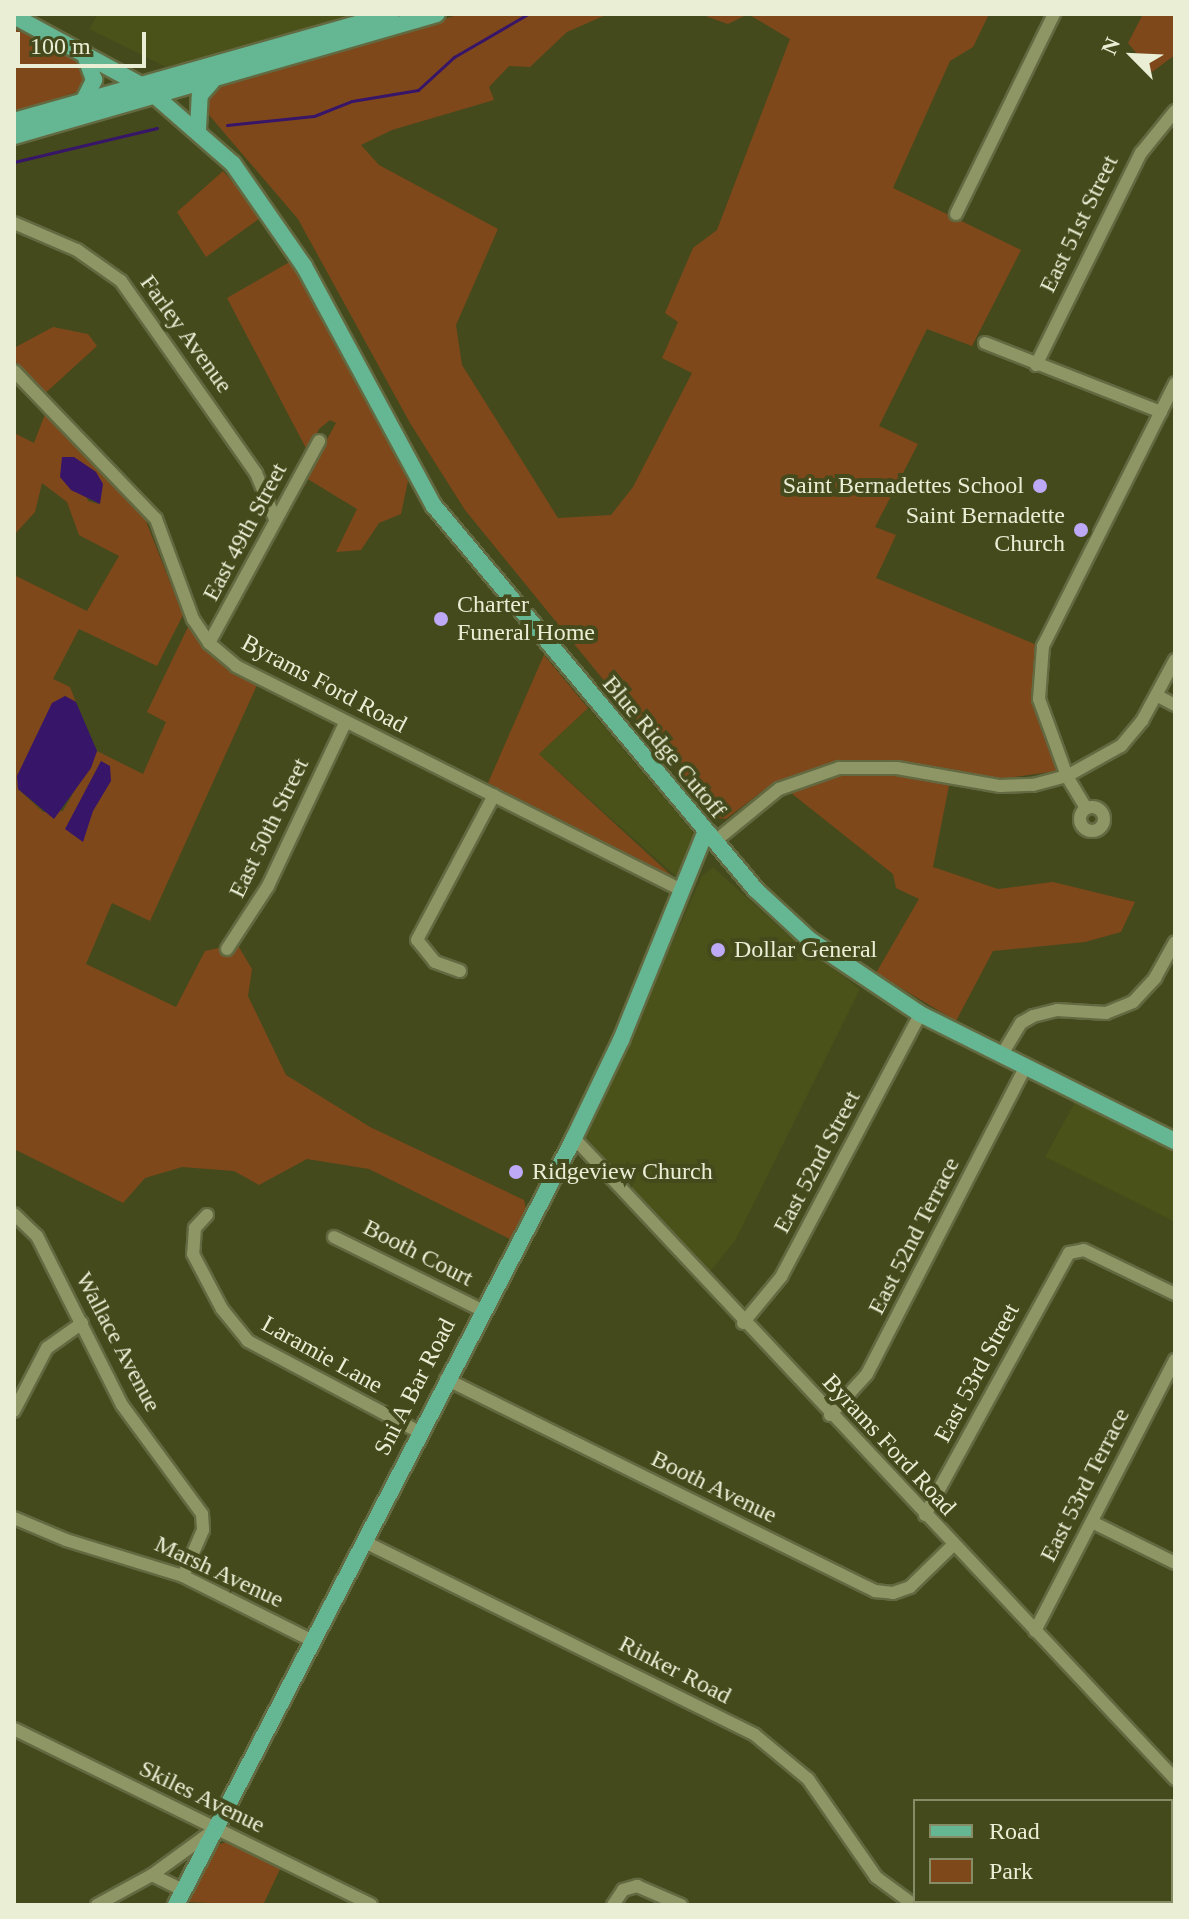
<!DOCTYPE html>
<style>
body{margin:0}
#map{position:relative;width:1189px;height:1919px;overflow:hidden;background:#444a1c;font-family:"Times New Roman",serif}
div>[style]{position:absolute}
.built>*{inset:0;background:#4a5119}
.green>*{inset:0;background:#7f481b}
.water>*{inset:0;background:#371568}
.stream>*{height:3px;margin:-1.5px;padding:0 1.5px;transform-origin:1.5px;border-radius:1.5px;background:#371568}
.roads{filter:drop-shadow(2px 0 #636940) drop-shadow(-2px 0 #636940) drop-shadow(0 2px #636940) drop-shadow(0 -2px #636940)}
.minor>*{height:12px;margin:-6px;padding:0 6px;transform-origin:6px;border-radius:6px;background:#8e9666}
.minor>.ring{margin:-6px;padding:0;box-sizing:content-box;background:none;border:12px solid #8e9666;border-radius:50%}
.major>*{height:16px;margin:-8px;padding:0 8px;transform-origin:8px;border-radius:8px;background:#65b692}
.dots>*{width:22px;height:22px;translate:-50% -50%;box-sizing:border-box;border:4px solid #444a1c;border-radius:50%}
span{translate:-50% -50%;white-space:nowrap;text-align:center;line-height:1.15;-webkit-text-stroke:8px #444a1c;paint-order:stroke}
.street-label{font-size:24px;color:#e9eed5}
.poi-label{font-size:24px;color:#e9eed5}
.right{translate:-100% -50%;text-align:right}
.left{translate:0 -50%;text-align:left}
.frame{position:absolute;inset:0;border:16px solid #e9eed5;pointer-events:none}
.legend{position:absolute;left:913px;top:1799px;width:260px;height:104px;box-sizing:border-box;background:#444a1c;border:2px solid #868c66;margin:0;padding:10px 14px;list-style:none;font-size:24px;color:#e9eed5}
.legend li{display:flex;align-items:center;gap:16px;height:40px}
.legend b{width:40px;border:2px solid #868c66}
.north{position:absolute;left:1093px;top:16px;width:80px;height:80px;-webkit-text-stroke:6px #444a1c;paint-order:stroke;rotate:294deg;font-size:22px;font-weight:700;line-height:32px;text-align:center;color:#e9eed5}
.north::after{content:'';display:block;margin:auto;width:28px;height:36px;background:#e9eed5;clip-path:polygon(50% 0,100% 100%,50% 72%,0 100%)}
.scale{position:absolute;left:16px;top:32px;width:130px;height:36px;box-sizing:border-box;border:4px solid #e9eed5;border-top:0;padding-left:10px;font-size:24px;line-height:28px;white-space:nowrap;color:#e9eed5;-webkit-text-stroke:6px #444a1c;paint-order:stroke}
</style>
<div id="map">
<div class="built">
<div style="clip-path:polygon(98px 14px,360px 14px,166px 67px,89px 29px)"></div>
<div style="clip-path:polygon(588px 708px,692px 831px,695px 839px,679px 879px,539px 754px)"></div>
<div style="clip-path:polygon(713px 867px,788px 935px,860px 989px,735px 1241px,708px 1274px,586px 1137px,702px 876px)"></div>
<div style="clip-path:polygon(1075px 1102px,1175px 1152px,1175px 1222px,1045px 1157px)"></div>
</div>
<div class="green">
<div style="clip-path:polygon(461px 14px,608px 14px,567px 32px,530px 67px,509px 66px,489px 87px,494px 100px,392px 130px,361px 145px,379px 165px,498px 229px,456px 325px,462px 365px,558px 518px,611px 515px,633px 487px,692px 373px,662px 358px,678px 322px,665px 313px,693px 248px,717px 230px,790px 39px,748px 14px,728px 24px,700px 14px,989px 14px,973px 47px,950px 61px,893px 188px,1021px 250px,972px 346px,927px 329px,879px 426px,918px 444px,875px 527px,896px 535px,876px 578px,1037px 645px,1031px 699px,1057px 771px,999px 779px,952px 770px,933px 867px,998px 889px,1053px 882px,1135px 902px,1121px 932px,1085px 942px,993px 951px,956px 1021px,876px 973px,919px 899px,896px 888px,893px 874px,776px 781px,726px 819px,716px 818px,465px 510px,410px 423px,298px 219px,209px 115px,207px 103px,212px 90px,223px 83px)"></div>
<div style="clip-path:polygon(1143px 14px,1175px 14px,1175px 55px,1152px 72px,1128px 43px)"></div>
<div style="clip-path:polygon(14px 28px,78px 61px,86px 75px,82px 90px,14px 113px)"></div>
<div style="clip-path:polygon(223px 171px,263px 216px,206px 257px,177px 212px)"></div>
<div style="clip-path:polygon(293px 260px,408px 481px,401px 514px,379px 523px,361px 550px,336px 552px,357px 509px,306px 478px,336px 423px,330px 420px,319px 429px,308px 452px,227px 298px)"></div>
<div style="clip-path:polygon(53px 327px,88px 334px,97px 346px,41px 397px,14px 359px,14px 348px)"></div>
<div style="clip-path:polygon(evenodd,45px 414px,142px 511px,183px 615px,157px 666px,79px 629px,53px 679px,70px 687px,76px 702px,65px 696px,18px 789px,43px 812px,63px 811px,97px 751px,143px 774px,166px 722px,147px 712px,188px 627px,231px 673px,257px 685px,150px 921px,112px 903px,86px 964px,176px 1007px,205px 951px,237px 944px,252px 969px,248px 996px,286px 1075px,370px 1127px,524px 1200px,526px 1209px,512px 1240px,369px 1169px,307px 1159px,259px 1185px,234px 1171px,182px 1167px,145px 1178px,123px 1203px,14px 1149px,14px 575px,87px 611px,119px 556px,79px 535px,67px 502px,42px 483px,35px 512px,14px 535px,14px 433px,34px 443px,45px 414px,73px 457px,96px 472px,99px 504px,88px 501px,73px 457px)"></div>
<div style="clip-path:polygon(544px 655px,588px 708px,539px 754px,673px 877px,488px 783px)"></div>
<div style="clip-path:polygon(230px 1841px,282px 1865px,263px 1905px,187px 1902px,217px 1845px)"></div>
</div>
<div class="water">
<div style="clip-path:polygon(62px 457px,74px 457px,96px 472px,103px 484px,100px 504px,71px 490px,60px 477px)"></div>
<div style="clip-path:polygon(65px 696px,76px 702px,97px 751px,91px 768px,54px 819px,18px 789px,17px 776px,52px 703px)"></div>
<div style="clip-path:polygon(101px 761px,110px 766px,111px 781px,93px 811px,83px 842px,65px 829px)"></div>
</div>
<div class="stream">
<div style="left:14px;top:54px;width:1px"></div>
<div style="left:227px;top:125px;width:87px;rotate:-5.9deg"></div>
<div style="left:314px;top:116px;width:41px;rotate:-21.5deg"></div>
<div style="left:352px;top:101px;width:67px;rotate:-9.5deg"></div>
<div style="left:418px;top:90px;width:49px;rotate:-42.5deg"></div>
<div style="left:454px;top:57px;width:86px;rotate:-30.2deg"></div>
<div style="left:14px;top:162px;width:147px;rotate:-13.4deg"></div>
</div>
<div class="roads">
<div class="minor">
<div style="left:956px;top:214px;width:223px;rotate:-63.9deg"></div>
<div style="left:14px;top:223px;width:69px;rotate:23.2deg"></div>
<div style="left:77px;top:250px;width:54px;rotate:35.2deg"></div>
<div style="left:121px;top:281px;width:235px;rotate:54.9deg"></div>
<div style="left:256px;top:473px;width:50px;rotate:67.6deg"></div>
<div style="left:985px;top:343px;width:189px;rotate:21.4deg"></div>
<div style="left:1036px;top:365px;width:237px;rotate:-63.7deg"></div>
<div style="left:1141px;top:153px;width:54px;rotate:-51deg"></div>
<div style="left:14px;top:371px;width:205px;rotate:46.2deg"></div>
<div style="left:156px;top:519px;width:107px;rotate:69.7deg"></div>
<div style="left:193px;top:619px;width:29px;rotate:56deg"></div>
<div style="left:209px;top:643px;width:35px;rotate:40deg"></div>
<div style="left:236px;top:666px;width:499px;rotate:26.7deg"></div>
<div style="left:209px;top:643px;width:230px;rotate:-61.4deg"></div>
<div style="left:1158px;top:696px;width:19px;rotate:28deg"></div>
<div class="ring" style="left:1080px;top:807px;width:12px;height:12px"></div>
<div style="left:1086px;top:808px;width:37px;rotate:-121deg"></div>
<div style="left:1067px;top:776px;width:82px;rotate:-110deg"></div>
<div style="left:1039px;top:699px;width:53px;rotate:-85.7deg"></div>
<div style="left:1043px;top:646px;width:294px;rotate:-63.3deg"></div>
<div style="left:714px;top:842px;width:84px;rotate:-39.2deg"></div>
<div style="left:779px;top:789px;width:64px;rotate:-19.3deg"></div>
<div style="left:839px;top:768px;width:58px"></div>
<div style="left:897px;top:768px;width:105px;rotate:9.9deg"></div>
<div style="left:1000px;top:786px;width:33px;rotate:-2deg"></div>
<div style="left:1033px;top:785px;width:35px;rotate:-15deg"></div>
<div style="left:1067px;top:776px;width:62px;rotate:-29.1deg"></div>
<div style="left:1121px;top:746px;width:33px;rotate:-50deg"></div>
<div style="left:1142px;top:721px;width:69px;rotate:-61.6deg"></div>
<div style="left:227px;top:949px;width:75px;rotate:-56.9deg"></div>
<div style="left:268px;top:886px;width:180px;rotate:-64.7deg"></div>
<div style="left:460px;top:971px;width:27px;rotate:-160deg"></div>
<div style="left:435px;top:962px;width:28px;rotate:-129deg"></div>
<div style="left:417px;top:940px;width:164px;rotate:-62deg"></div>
<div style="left:1001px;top:1056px;width:39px;rotate:-59deg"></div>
<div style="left:1021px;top:1023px;width:14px;rotate:-30deg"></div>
<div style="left:1033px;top:1016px;width:25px;rotate:-14deg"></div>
<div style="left:1057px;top:1010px;width:49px;rotate:3.5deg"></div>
<div style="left:1106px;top:1013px;width:29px;rotate:-22deg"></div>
<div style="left:1133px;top:1002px;width:33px;rotate:-47deg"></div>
<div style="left:1155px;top:978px;width:41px;rotate:-60.9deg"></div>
<div style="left:574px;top:1138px;width:879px;rotate:46.84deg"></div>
<div style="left:14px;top:1214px;width:32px;rotate:44deg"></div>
<div style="left:37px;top:1236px;width:189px;rotate:63.3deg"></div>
<div style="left:122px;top:1405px;width:135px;rotate:53.7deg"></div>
<div style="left:202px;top:1514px;width:16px;rotate:86deg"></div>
<div style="left:203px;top:1530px;width:50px;rotate:113.5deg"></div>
<div style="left:207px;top:1215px;width:18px;rotate:133deg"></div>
<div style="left:195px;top:1228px;width:26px;rotate:94deg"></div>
<div style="left:193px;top:1254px;width:62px;rotate:62.2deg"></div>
<div style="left:222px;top:1309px;width:41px;rotate:50.9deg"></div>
<div style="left:248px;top:1341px;width:194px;rotate:28deg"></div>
<div style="left:334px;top:1237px;width:165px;rotate:26.3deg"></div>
<div style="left:743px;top:1323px;width:60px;rotate:-50.4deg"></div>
<div style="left:781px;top:1277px;width:297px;rotate:-62.1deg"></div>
<div style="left:446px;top:1379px;width:479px;rotate:26.3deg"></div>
<div style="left:875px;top:1591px;width:18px;rotate:6deg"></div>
<div style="left:893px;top:1593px;width:18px;rotate:-19deg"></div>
<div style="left:910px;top:1587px;width:60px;rotate:-44.3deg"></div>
<div style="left:14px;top:1411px;width:71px;rotate:-62.4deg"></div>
<div style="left:47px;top:1348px;width:43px;rotate:-35.5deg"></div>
<div style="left:830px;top:1415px;width:55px;rotate:-47.9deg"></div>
<div style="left:867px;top:1374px;width:344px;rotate:-62.7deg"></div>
<div style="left:925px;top:1515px;width:299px;rotate:-61.2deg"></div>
<div style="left:1069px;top:1253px;width:15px;rotate:-11deg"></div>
<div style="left:1084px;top:1250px;width:101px;rotate:25.8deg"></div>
<div style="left:14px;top:1518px;width:56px;rotate:22.9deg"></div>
<div style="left:66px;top:1540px;width:122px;rotate:17.1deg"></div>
<div style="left:183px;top:1576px;width:145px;rotate:26.6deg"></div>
<div style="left:1092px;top:1522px;width:93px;rotate:26.3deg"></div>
<div style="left:363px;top:1541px;width:437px;rotate:26.3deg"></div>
<div style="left:755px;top:1735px;width:69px;rotate:39.7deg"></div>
<div style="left:808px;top:1779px;width:119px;rotate:55.2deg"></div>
<div style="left:876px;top:1877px;width:47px;rotate:36.4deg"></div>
<div style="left:1035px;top:1631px;width:305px;rotate:-62.7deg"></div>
<div style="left:14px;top:1729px;width:398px;rotate:26.2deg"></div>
<div style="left:152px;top:1875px;width:34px;rotate:26deg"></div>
<div style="left:97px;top:1905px;width:63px;rotate:-28.6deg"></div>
<div style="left:152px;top:1875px;width:78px;rotate:-36.1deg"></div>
<div style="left:613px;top:1905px;width:18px;rotate:-56deg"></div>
<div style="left:623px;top:1890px;width:15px;rotate:-16deg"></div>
<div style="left:637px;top:1886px;width:48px;rotate:23.4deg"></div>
</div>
<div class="major">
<div style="left:14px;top:16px;width:149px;rotate:28.5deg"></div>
<div style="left:145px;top:87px;width:117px;rotate:41.2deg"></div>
<div style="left:233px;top:164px;width:124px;rotate:55.2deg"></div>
<div style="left:304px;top:266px;width:273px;rotate:61.6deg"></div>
<div style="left:434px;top:506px;width:501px;rotate:50.02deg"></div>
<div style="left:756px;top:890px;width:74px;rotate:42.8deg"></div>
<div style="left:810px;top:940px;width:133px;rotate:33.9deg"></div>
<div style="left:920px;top:1014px;width:285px;rotate:26.5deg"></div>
<div style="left:83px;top:102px;width:25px;rotate:-63deg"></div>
<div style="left:94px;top:80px;width:29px;rotate:-110deg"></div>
<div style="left:14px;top:121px;width:392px;rotate:-15.8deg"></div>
<div style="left:198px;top:129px;width:34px;rotate:-87deg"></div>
<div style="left:200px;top:95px;width:18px;rotate:-49deg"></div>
<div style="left:14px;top:136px;width:440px;rotate:-16.1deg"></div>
<div style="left:176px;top:1905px;width:864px;rotate:-62.57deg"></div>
<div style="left:574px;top:1138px;width:109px;rotate:-64.4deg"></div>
<div style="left:621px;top:1040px;width:223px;rotate:-67.9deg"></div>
</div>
</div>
<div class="dots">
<div style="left:1040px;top:486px;background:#bda9f5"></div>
<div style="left:1081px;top:530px;background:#bda9f5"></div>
<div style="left:441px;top:619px;background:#bda9f5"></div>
<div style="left:718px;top:950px;background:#bda9f5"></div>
<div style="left:516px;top:1172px;background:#bda9f5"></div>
</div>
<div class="street-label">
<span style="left:1079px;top:224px;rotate:-64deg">East 51st Street</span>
<span style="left:186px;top:334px;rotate:54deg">Farley Avenue</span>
<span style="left:245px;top:532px;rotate:-62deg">East 49th Street</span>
<span style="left:324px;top:684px;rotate:28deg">Byrams Ford Road</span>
<span style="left:664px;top:747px;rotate:50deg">Blue Ridge Cutoff</span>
<span style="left:269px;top:828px;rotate:-64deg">East 50th Street</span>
<span style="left:817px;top:1162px;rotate:-62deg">East 52nd Street</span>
<span style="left:914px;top:1236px;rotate:-63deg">East 52nd Terrace</span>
<span style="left:418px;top:1253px;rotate:27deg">Booth Court</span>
<span style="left:118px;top:1342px;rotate:62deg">Wallace Avenue</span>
<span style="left:322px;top:1355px;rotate:29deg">Laramie Lane</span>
<span style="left:977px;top:1373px;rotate:-62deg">East 53rd Street</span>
<span style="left:415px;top:1387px;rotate:-63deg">Sni A Bar Road</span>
<span style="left:889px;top:1445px;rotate:47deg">Byrams Ford Road</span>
<span style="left:1085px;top:1485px;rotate:-63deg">East 53rd Terrace</span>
<span style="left:714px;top:1487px;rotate:26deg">Booth Avenue</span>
<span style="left:219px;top:1572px;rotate:25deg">Marsh Avenue</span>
<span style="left:675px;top:1670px;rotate:27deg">Rinker Road</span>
<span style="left:202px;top:1797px;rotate:26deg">Skiles Avenue</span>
</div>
<div class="poi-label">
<span class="right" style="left:1024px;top:486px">Saint Bernadettes School</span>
<span class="right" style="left:1065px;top:530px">Saint Bernadette<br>Church</span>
<span class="left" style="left:457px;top:619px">Charter<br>Funeral Home</span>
<span class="left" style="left:734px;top:950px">Dollar General</span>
<span class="left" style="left:532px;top:1172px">Ridgeview Church</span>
</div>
<div class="frame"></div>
<ul class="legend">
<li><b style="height:10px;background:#65b692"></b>Road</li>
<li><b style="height:22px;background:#7f481b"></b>Park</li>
</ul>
<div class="north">N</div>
<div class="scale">100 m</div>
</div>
